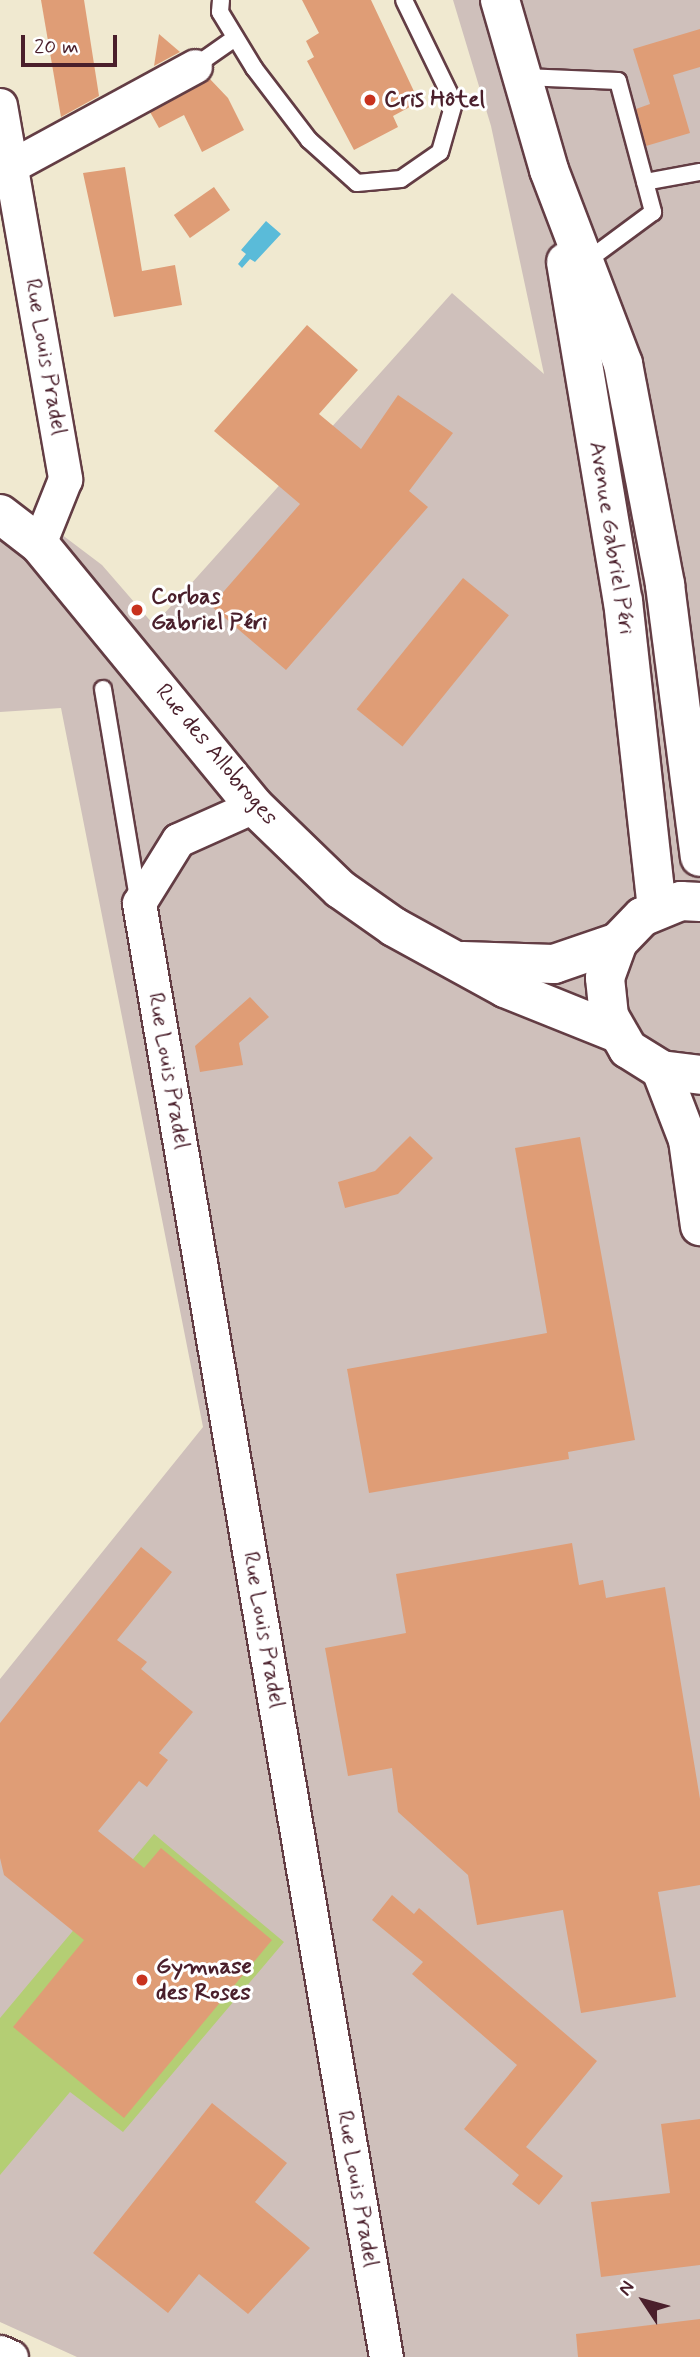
<!DOCTYPE html>
<meta charset="utf-8">
<style>
body{margin:0}
#map{position:relative;width:700px;height:2357px;overflow:hidden;background:#f0e9d0;font-family:Mynerve,sans-serif}
div>[style]{position:absolute}
.industrial>*{inset:0;background:#cfc0bb}
.green>*{inset:0;background:#b4ce74}
.water>*{inset:0;background:#5abbd9}
.building>*{inset:0;background:#df9d76;transform-origin:0 0}
.roads{filter:drop-shadow(2px 0 #633d44) drop-shadow(-2px 0 #633d44) drop-shadow(0 2px #633d44) drop-shadow(0 -2px #633d44)}
.lane>*{height:16px;margin:-8px;padding:0 8px;transform-origin:8px;border-radius:8px;background:#fff}
.street>*{height:33px;margin:-16.5px;padding:0 16.5px;transform-origin:16.5px;border-radius:16.5px;background:#fff}
.secondary>*{height:38px;margin:-19px;padding:0 19px;transform-origin:19px;border-radius:19px;background:#fff}
.dots>*{width:19px;height:19px;translate:-50% -50%;box-sizing:border-box;border:4px solid #fff;border-radius:50%}
span{translate:-50% -50%;white-space:nowrap;text-align:center;line-height:1.15;-webkit-text-stroke:6px #fff;paint-order:stroke}
.poi-label{font-size:23px;color:#4a1f2b;font-weight:700}
.left{translate:0 -50%;text-align:left}
.street-label{font-size:23px;color:#4a1f2b}
.north{position:absolute;left:609px;top:2266px;width:70px;height:70px;-webkit-text-stroke:5px #fff;paint-order:stroke;rotate:306deg;font-size:19px;font-weight:700;line-height:28px;text-align:center;color:#4a1f2b}
.north::after{content:'';display:block;margin:auto;width:24px;height:32px;background:#4a1f2b;clip-path:polygon(50% 0,100% 100%,50% 72%,0 100%)}
.scale{position:absolute;left:21px;top:35px;width:96px;height:32px;box-sizing:border-box;border:4px solid #4a1f2b;border-top:0;padding-left:9px;font-size:21px;line-height:24px;white-space:nowrap;color:#4a1f2b;-webkit-text-stroke:5px #fff;paint-order:stroke}
</style>
<div id="map">
<div class="industrial">
<div style="clip-path:polygon(453px 0,700px 0,700px 2357px,77px 2357px,0 2322px,0 1679px,203px 1427px,61px 708px,0 712px,0 494px,16px 500px,102px 565px,154px 625px,452px 293px,544px 374px,491px 126px)"></div>
</div>
<div class="green">
<div style="clip-path:polygon(154px 1834px,284px 1942px,123px 2132px,70px 2092px,0 2175px,0 2018px)"></div>
</div>
<div class="water">
<div style="clip-path:polygon(266px 221px,281px 234px,255px 262px,250px 259px,242px 268px,238px 264px,246px 254px,241px 250px)"></div>
</div>
<div class="building">
<div style="clip-path:polygon(41px 0,84px 0,99px 96px,61px 117px)"></div>
<div style="clip-path:polygon(302px 0,371px 0,419px 102px,393px 116px,398px 127px,354px 150px,307px 61px,314px 57px,306px 41px,319px 33px)"></div>
<div style="clip-path:polygon(700px 29px,700px 67px,673px 75px,690px 133px,646px 146px,636px 109px,650px 104px,633px 49px)"></div>
<div style="clip-path:polygon(159px 34px,180px 52px,154px 66px)"></div>
<div style="clip-path:polygon(209px 78px,228px 98px,244px 130px,202px 152px,184px 115px,159px 128px,150px 112px)"></div>
<div style="clip-path:polygon(125px 167px,142px 271px,175px 265px,182px 305px,114px 317px,83px 173px)"></div>
<div style="left:214px;top:187px;width:28px;height:49px;rotate:55deg"></div>
<div style="clip-path:polygon(307px 325px,358px 370px,319px 414px,361px 449px,398px 395px,453px 433px,409px 491px,428px 507px,286px 670px,211px 606px,300px 504px,214px 431px)"></div>
<div style="left:463px;top:578px;width:59px;height:169px;rotate:39deg"></div>
<div style="clip-path:polygon(250px 997px,269px 1017px,239px 1043px,243px 1065px,200px 1072px,195px 1046px)"></div>
<div style="clip-path:polygon(410px 1136px,433px 1158px,398px 1194px,345px 1208px,338px 1182px,375px 1171px)"></div>
<div style="clip-path:polygon(580px 1137px,635px 1440px,568px 1452px,569px 1459px,369px 1493px,347px 1369px,547px 1333px,515px 1148px)"></div>
<div style="clip-path:polygon(572px 1543px,579px 1585px,603px 1580px,606px 1598px,665px 1587px,700px 1799px,700px 1885px,658px 1892px,676px 1997px,581px 2013px,563px 1910px,477px 1925px,468px 1875px,398px 1812px,392px 1768px,348px 1776px,325px 1648px,406px 1633px,396px 1574px)"></div>
<div style="clip-path:polygon(141px 1547px,172px 1572px,117px 1640px,147px 1662px,141px 1669px,193px 1712px,159px 1753px,168px 1760px,147px 1787px,139px 1781px,98px 1831px,144px 1868px,161px 1848px,272px 1940px,124px 2118px,13px 2027px,84px 1940px,4px 1875px,0 1858px,0 1723px)"></div>
<div style="clip-path:polygon(392px 1895px,414px 1914px,419px 1908px,597px 2061px,526px 2147px,563px 2176px,539px 2205px,512px 2184px,519px 2175px,464px 2129px,517px 2065px,412px 1974px,423px 1962px,372px 1920px)"></div>
<div style="clip-path:polygon(212px 2103px,287px 2163px,255px 2202px,310px 2248px,248px 2314px,199px 2274px,168px 2313px,93px 2253px)"></div>
<div style="clip-path:polygon(700px 2119px,700px 2265px,601px 2277px,591px 2202px,670px 2193px,661px 2124px)"></div>
<div style="clip-path:polygon(700px 2319px,700px 2357px,578px 2357px,576px 2334px)"></div>
</div>
<div class="roads">
<div class="lane">
<div style="left:221px;top:0;width:12px;rotate:95deg"></div>
<div style="left:220px;top:12px;width:66px;rotate:58.7deg"></div>
<div style="left:254px;top:68px;width:91px;rotate:52.6deg"></div>
<div style="left:309px;top:140px;width:64px;rotate:41.9deg"></div>
<div style="left:357px;top:183px;width:44px;rotate:-5.2deg"></div>
<div style="left:401px;top:179px;width:47px;rotate:-34.7deg"></div>
<div style="left:440px;top:152px;width:51px;rotate:-74.1deg"></div>
<div style="left:454px;top:103px;width:114px;rotate:-115.9deg"></div>
<div style="left:195px;top:66px;width:49px;rotate:-35deg"></div>
<div style="left:524px;top:77px;width:94px;rotate:2.4deg"></div>
<div style="left:618px;top:81px;width:136px;rotate:75deg"></div>
<div style="left:653px;top:212px;width:86px;rotate:143.5deg"></div>
<div style="left:645px;top:182px;width:56px;rotate:-10.3deg"></div>
<div style="left:103px;top:689px;width:212px;rotate:80.5deg"></div>
</div>
<div class="street">
<div style="left:0;top:105px;width:380px;rotate:80.1deg"></div>
<div style="left:65px;top:479px;width:70px;rotate:111.8deg"></div>
<div style="left:13px;top:165px;width:207px;rotate:-28.5deg"></div>
<div style="left:254px;top:806px;width:83px;rotate:155.9deg"></div>
<div style="left:178px;top:840px;width:74px;rotate:121.8deg"></div>
<div style="left:139px;top:903px;width:1475px;rotate:80.36deg"></div>
<div style="left:0;top:2352px;width:12px;rotate:24deg"></div>
</div>
<div class="secondary">
<div style="left:500px;top:0;width:177px;rotate:73.9deg"></div>
<div style="left:549px;top:170px;width:208px;rotate:69.1deg"></div>
<div style="left:623px;top:364px;width:225px;rotate:79.2deg"></div>
<div style="left:665px;top:585px;width:274px;rotate:82.7deg"></div>
<div style="left:566px;top:262px;width:344px;rotate:80.5deg"></div>
<div style="left:623px;top:601px;width:309px;rotate:83.7deg"></div>
<div style="left:0;top:514px;width:49px;rotate:37.6deg"></div>
<div style="left:39px;top:544px;width:339px;rotate:50.6deg"></div>
<div style="left:254px;top:806px;width:120px;rotate:44deg"></div>
<div style="left:340px;top:889px;width:66px;rotate:35.1deg"></div>
<div style="left:394px;top:927px;width:127px;rotate:28.8deg"></div>
<div style="left:505px;top:988px;width:121px;rotate:21.9deg"></div>
<div style="left:700px;top:902px;width:19px;rotate:-177deg"></div>
<div style="left:681px;top:901px;width:42px;rotate:157.7deg"></div>
<div style="left:642px;top:917px;width:35px;rotate:134deg"></div>
<div style="left:618px;top:942px;width:38px;rotate:110deg"></div>
<div style="left:605px;top:978px;width:38px;rotate:84deg"></div>
<div style="left:609px;top:1016px;width:38px;rotate:60deg"></div>
<div style="left:628px;top:1049px;width:39px;rotate:32deg"></div>
<div style="left:661px;top:1070px;width:39px;rotate:7deg"></div>
<div style="left:463px;top:961px;width:91px;rotate:1.9deg"></div>
<div style="left:554px;top:964px;width:68px;rotate:-19deg"></div>
<div style="left:661px;top:1070px;width:75px;rotate:68.9deg"></div>
<div style="left:688px;top:1140px;width:87px;rotate:82.1deg"></div>
</div>
</div>
<div class="dots">
<div style="left:370px;top:100px;background:#c8321e"></div>
<div style="left:137px;top:610px;background:#c8321e"></div>
<div style="left:142px;top:1980px;background:#c8321e"></div>
</div>
<div class="poi-label">
<span class="left" style="left:384px;top:100px">Cris Hôtel</span>
<span class="left" style="left:151px;top:610px">Corbas<br>Gabriel Péri</span>
<span class="left" style="left:156px;top:1980px">Gymnase<br>des Roses</span>
</div>
<div class="street-label">
<span style="left:45px;top:357px;rotate:80deg">Rue Louis Pradel</span>
<span style="left:611px;top:538px;rotate:81deg">Avenue Gabriel Péri</span>
<span style="left:216px;top:755px;rotate:50deg">Rue des Allobroges</span>
<span style="left:168px;top:1071px;rotate:80deg">Rue Louis Pradel</span>
<span style="left:263px;top:1630px;rotate:80deg">Rue Louis Pradel</span>
<span style="left:357px;top:2189px;rotate:80deg">Rue Louis Pradel</span>
</div>
<div class="north">N</div>
<div class="scale">20 m</div>
</div>
